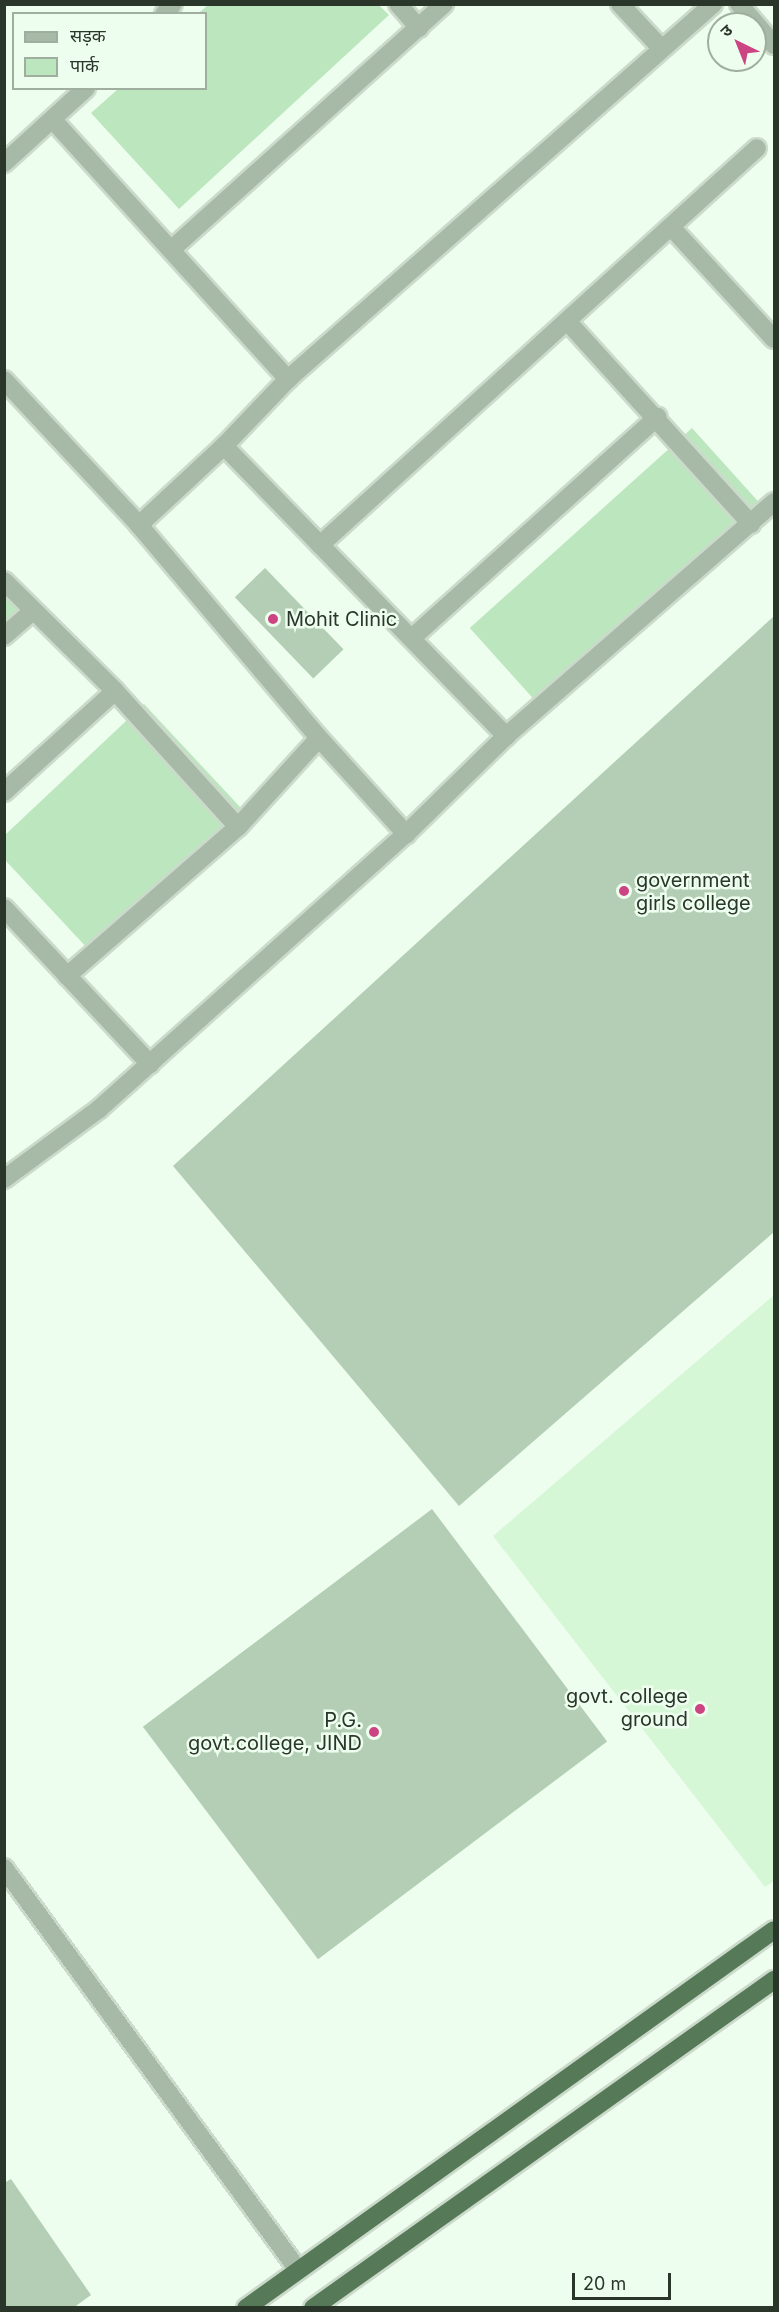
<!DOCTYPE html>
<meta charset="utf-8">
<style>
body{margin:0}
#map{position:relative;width:779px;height:2312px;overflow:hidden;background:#eefeee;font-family:Inter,"Noto Sans Devanagari",sans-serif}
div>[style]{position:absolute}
.built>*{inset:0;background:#d5f7d6}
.green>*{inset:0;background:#bce7be;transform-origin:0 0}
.building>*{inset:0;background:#b3ceb4;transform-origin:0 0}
.roads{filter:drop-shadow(2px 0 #cbdacb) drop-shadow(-2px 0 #cbdacb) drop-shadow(0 2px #cbdacb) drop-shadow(0 -2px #cbdacb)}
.service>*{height:18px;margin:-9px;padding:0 9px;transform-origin:9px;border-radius:9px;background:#a7b9a7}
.minor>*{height:18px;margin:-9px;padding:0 9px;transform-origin:9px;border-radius:9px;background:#a7b9a7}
.trunk>*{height:18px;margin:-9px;padding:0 9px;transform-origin:9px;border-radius:9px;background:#567a58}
.dots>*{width:16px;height:16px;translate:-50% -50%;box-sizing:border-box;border:3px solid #eefeee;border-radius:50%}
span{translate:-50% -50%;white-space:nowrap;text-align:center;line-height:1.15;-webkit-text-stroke:5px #eefeee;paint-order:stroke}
.poi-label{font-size:20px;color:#2b362b}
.left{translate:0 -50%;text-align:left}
.right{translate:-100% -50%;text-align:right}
.frame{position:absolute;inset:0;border:6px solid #2b362b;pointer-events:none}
.legend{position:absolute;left:12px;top:12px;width:195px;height:78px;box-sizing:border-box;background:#eefeee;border:2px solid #a0aea0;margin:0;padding:8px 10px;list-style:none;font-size:18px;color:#2b362b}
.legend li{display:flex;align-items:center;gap:12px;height:30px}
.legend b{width:30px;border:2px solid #a0aea0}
.north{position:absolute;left:707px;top:12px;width:60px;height:60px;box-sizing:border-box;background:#eefeee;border:2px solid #a0aea0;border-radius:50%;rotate:317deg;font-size:16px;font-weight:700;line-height:24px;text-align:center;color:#2b362b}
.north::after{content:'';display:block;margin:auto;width:21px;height:27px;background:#cc4482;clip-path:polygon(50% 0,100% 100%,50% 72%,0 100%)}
.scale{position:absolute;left:572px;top:2273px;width:99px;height:27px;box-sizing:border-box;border:3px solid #2b362b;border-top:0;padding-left:8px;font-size:18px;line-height:21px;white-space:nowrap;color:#2b362b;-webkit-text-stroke:4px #eefeee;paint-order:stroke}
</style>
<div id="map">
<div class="built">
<div style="clip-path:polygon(774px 1295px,774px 1881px,765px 1887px,493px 1536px)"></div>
</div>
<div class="green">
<div style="clip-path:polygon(209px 4px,379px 5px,389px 15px,179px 209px,91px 113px,118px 89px,206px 88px,206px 14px,199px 13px)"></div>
<div style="left:692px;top:428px;width:100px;height:299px;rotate:48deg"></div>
<div style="clip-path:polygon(4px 570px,31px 600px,5px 623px,4px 623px)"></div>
<div style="clip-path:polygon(144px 704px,241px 808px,89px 950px,5px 860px,5px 835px)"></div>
</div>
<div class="building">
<div style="left:265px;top:568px;width:113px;height:42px;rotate:46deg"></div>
<div style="clip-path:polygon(774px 616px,774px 1232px,459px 1506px,173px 1166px)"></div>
<div style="left:432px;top:1509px;width:291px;height:362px;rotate:53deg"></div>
<div style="clip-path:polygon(11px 2179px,91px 2295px,73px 2308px,4px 2308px,4px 2183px)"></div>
</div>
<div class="roads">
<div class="service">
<div style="left:4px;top:1868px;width:498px;rotate:53.8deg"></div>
</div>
<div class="minor">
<div style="left:398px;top:4px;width:32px;rotate:49deg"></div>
<div style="left:620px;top:4px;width:60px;rotate:47deg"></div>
<div style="left:739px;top:4px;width:54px;rotate:49.5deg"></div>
<div style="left:164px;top:14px;width:13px;rotate:-48deg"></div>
<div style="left:53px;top:120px;width:350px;rotate:47.8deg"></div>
<div style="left:4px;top:163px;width:111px;rotate:-42.4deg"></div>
<div style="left:671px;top:227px;width:152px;rotate:47.4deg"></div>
<div style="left:172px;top:249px;width:366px;rotate:-42deg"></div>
<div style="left:567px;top:321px;width:274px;rotate:47.8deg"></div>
<div style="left:4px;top:380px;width:198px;rotate:47deg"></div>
<div style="left:139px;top:525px;width:279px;rotate:49.8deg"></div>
<div style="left:319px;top:738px;width:130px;rotate:47.8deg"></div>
<div style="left:224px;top:446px;width:405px;rotate:45.8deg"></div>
<div style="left:139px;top:525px;width:116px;rotate:-42.9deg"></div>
<div style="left:224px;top:446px;width:93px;rotate:-46.3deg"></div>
<div style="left:288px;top:379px;width:567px;rotate:-41.42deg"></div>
<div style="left:320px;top:545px;width:590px;rotate:-42.25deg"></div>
<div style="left:4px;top:581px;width:156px;rotate:44.7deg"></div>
<div style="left:115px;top:691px;width:183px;rotate:47.9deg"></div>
<div style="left:4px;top:636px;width:37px;rotate:-41deg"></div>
<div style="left:413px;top:637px;width:329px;rotate:-42deg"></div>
<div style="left:4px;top:792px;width:150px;rotate:-42.3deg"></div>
<div style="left:4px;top:908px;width:214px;rotate:46.9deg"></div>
<div style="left:67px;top:976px;width:227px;rotate:-41.1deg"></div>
<div style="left:238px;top:827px;width:120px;rotate:-47.7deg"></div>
<div style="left:4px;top:1179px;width:118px;rotate:-36.4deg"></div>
<div style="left:99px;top:1109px;width:412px;rotate:-41.9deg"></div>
<div style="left:406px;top:834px;width:140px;rotate:-44.4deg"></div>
<div style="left:506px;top:736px;width:356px;rotate:-41.1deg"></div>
</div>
<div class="trunk">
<div style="left:246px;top:2308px;width:649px;rotate:-35.6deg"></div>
<div style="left:313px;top:2308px;width:566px;rotate:-35.43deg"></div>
</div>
</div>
<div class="dots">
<div style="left:273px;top:619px;background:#cc4482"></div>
<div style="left:624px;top:891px;background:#cc4482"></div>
<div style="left:700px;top:1709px;background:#cc4482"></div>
<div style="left:374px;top:1732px;background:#cc4482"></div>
</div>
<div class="poi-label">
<span class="left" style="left:286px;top:619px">Mohit Clinic</span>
<span class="left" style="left:636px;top:892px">government<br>girls college</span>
<span class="right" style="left:688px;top:1708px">govt. college<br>ground</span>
<span class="right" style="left:362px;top:1732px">P.G.<br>govt.college, JIND</span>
</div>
<div class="frame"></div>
<ul class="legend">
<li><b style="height:8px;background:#a7b9a7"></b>सड़क</li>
<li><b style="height:16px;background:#bce7be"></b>पार्क</li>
</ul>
<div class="north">उ</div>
<div class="scale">20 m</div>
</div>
